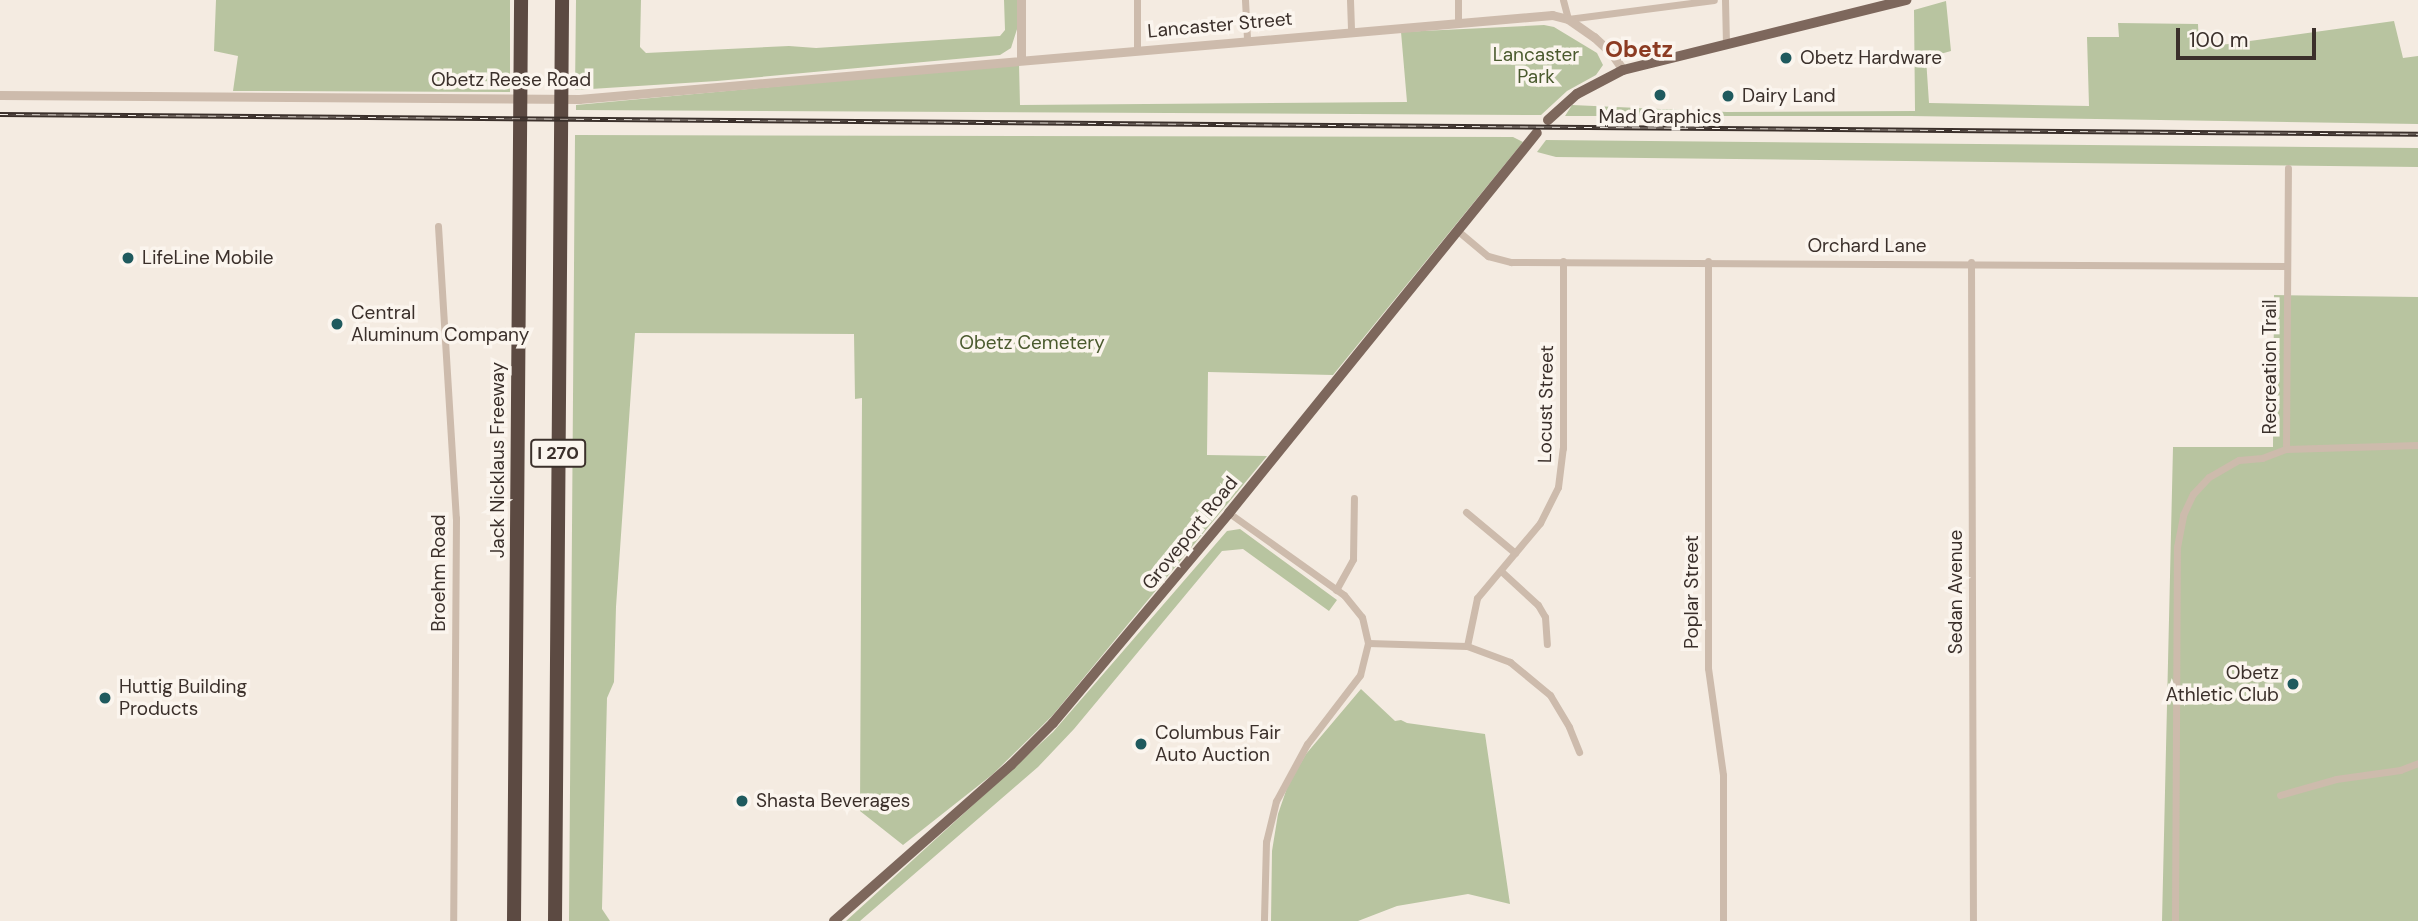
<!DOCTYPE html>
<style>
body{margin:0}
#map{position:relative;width:2418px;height:921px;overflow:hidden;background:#f4ebe1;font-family:"DM Sans",sans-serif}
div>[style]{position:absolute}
.green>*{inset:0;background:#b8c4a0}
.minor>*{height:7px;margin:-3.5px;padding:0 3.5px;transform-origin:3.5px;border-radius:3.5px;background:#cdbbac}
.tertiary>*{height:9px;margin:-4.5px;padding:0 4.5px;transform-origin:4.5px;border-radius:4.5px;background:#cdbbac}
.primary>*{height:10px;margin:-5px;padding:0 5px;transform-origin:5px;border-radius:5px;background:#7d675c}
.motorway>*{height:14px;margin:-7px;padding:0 7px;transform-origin:7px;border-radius:7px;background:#5c4a42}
.rail>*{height:5px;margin-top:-2.5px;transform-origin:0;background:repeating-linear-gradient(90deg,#fbf5ee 0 8px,#3b302b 0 16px);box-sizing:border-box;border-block:2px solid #3b302b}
.dots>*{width:19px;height:19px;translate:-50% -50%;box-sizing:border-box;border:4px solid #fbf5ee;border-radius:50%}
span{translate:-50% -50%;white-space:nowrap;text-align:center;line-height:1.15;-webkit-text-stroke:7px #fbf5ee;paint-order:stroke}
.shield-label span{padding:2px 5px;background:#fbf5ee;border:2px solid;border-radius:5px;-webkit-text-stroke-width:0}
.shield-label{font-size:18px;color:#3b302b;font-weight:700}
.street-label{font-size:19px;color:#3b302b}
.park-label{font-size:19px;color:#4a5a2e}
.poi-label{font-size:19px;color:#3b302b}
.left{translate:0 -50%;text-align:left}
.right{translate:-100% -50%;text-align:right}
.quarter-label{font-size:23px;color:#8c3b22;font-weight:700}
.scale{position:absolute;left:2176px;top:28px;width:140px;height:32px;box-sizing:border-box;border:4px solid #3b302b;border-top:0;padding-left:9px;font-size:21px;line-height:24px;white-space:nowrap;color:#3b302b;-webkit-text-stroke:5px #fbf5ee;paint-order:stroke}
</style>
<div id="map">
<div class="green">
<div style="clip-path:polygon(216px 0,510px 0,510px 92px,233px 91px,238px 56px,214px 51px)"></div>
<div style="clip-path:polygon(576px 0,641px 0,640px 47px,646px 53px,789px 46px,816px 48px,1000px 36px,1005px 30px,1004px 0,1018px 0,1018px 26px,1011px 48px,1000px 55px,717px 81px,575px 90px)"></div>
<div style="clip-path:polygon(1946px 1px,1951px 51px,1926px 58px,1929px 103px,2089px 106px,2087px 37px,2119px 37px,2118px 23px,2198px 24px,2199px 48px,2394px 21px,2403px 58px,2418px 56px,2418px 124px,1911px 116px,1565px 116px,1572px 105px,1727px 112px,1915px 111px,1914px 10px)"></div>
<div style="clip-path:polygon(1544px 25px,1554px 27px,1597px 53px,1603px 65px,1596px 75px,1567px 91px,1541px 115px,576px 110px,576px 105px,1019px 64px,1020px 105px,1407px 102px,1401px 32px)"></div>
<div style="clip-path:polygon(575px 135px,1513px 137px,1523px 142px,1333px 375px,1208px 372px,1207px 455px,1267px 456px,1052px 716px,993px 774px,903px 845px,860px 811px,862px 398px,855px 399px,854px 334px,635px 333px,616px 607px,614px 682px,607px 698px,602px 909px,610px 921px,569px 921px)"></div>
<div style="clip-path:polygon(1546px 140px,2418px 148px,2418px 167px,1556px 157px,1537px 152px)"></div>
<div style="clip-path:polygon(2274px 295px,2418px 297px,2418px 921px,2162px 921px,2173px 447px,2273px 447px)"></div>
<div style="clip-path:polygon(1240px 529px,1337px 600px,1329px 611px,1243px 549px,1222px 551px,1074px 729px,1038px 767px,860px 921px,846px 921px,1053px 732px,1227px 531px)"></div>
<div style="clip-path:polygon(1361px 689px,1395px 721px,1401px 720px,1407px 723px,1485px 734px,1510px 904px,1468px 894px,1397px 906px,1358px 921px,1271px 921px,1272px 851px,1278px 814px,1288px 785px,1306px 754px)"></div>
</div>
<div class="minor">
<div style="left:1245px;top:0;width:39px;rotate:87deg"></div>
<div style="left:1350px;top:0;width:31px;rotate:88deg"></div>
<div style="left:1458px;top:0;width:22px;rotate:90deg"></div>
<div style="left:1563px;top:0;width:20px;rotate:75deg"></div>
<div style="left:1568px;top:19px;width:147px;rotate:-7.4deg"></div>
<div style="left:1725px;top:0;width:44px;rotate:88.7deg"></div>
<div style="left:1137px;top:50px;width:50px;rotate:-90deg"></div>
<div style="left:438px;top:226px;width:293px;rotate:86.5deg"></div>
<div style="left:456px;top:518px;width:403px;rotate:90.4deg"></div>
<div style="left:1458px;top:231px;width:39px;rotate:40deg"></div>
<div style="left:1488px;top:256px;width:24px;rotate:15deg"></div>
<div style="left:1511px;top:262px;width:775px;rotate:0.3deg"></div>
<div style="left:1708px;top:261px;width:407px;rotate:90deg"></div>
<div style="left:1708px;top:668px;width:108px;rotate:82deg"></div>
<div style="left:1723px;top:775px;width:146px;rotate:90deg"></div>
<div style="left:1971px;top:262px;width:659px;rotate:89.83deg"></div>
<div style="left:2286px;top:449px;width:281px;rotate:-89.6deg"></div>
<div style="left:1466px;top:512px;width:64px;rotate:39.9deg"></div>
<div style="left:1229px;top:513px;width:141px;rotate:35.5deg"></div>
<div style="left:1344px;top:595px;width:28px;rotate:51deg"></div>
<div style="left:1362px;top:617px;width:27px;rotate:77deg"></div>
<div style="left:1368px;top:643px;width:33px;rotate:104deg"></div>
<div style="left:1360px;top:675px;width:87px;rotate:127.5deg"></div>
<div style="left:1307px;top:744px;width:65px;rotate:118.5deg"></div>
<div style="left:1276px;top:801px;width:42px;rotate:103.7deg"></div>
<div style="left:1266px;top:842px;width:79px;rotate:91.5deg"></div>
<div style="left:1501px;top:571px;width:50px;rotate:42.6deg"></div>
<div style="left:1538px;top:605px;width:14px;rotate:60deg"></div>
<div style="left:1545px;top:617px;width:27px;rotate:86deg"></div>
<div style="left:1336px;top:590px;width:35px;rotate:-61deg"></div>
<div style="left:1353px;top:559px;width:61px;rotate:-89.1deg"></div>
<div style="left:1368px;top:643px;width:99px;rotate:1.7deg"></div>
<div style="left:1467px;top:646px;width:46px;rotate:20.4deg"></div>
<div style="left:1510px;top:662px;width:52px;rotate:39.5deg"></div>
<div style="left:1550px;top:695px;width:37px;rotate:59deg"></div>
<div style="left:1569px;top:727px;width:27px;rotate:68deg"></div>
<div style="left:1467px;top:646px;width:49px;rotate:-78.2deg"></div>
<div style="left:1477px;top:598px;width:98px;rotate:-50deg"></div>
<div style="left:1540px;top:523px;width:40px;rotate:-63.4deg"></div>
<div style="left:1558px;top:487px;width:39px;rotate:-83deg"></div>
<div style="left:1563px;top:448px;width:187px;rotate:-90deg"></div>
<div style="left:2280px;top:795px;width:58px;rotate:-15.9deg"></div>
<div style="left:2336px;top:779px;width:65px;rotate:-8deg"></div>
<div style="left:2400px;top:770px;width:19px;rotate:-21deg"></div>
<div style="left:2175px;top:921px;width:374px;rotate:-89.7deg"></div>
<div style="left:2177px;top:547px;width:33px;rotate:-79deg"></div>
<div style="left:2183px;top:515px;width:23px;rotate:-65deg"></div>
<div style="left:2193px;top:494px;width:23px;rotate:-47deg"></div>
<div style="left:2209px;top:477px;width:34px;rotate:-30deg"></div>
<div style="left:2239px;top:460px;width:23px;rotate:-5deg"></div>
<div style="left:2262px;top:458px;width:26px;rotate:-21deg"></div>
<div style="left:2286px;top:449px;width:132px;rotate:-1.7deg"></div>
</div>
<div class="tertiary">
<div style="left:1021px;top:59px;width:59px;rotate:-90deg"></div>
<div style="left:0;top:95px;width:579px;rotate:0.4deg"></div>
<div style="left:579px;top:99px;width:977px;rotate:-4.93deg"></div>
<div style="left:1552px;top:15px;width:16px;rotate:14deg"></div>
<div style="left:1568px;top:19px;width:32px;rotate:35deg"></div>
<div style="left:1594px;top:37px;width:25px;rotate:43deg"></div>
<div style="left:1612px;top:54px;width:19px;rotate:55deg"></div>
</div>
<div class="primary">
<div style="left:1548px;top:120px;width:39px;rotate:-42deg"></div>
<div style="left:1577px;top:94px;width:52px;rotate:-27.6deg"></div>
<div style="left:1623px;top:70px;width:292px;rotate:-13.9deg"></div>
<div style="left:834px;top:921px;width:236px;rotate:-41.4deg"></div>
<div style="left:1011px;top:765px;width:59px;rotate:-45deg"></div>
<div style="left:1053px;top:723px;width:274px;rotate:-50deg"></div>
<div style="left:1229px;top:513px;width:489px;rotate:-51deg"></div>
</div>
<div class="motorway">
<div style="left:514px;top:921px;width:921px;rotate:-89.56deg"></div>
<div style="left:555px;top:921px;width:921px;rotate:-89.56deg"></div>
</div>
<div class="rail">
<div style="left:0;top:114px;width:2418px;rotate:0.47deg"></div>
</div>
<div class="dots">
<div style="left:1786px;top:58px;background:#1f5a5e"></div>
<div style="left:1660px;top:95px;background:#1f5a5e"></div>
<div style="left:1728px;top:96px;background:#1f5a5e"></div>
<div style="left:128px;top:258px;background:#1f5a5e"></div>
<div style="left:337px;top:324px;background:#1f5a5e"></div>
<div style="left:2293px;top:684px;background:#1f5a5e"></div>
<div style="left:105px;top:698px;background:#1f5a5e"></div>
<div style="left:1141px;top:744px;background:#1f5a5e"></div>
<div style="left:742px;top:801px;background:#1f5a5e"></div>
</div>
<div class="shield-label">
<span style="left:558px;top:453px">I 270</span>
</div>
<div class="street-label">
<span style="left:1220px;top:25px;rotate:-5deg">Lancaster Street</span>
<span style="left:511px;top:80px">Obetz Reese Road</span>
<span style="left:1867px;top:246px">Orchard Lane</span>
<span style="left:2270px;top:367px;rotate:-90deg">Recreation Trail</span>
<span style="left:1546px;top:404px;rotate:-89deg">Locust Street</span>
<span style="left:498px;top:460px;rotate:-90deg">Jack Nicklaus Freeway</span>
<span style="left:1190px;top:533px;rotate:-51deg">Groveport Road</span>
<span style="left:439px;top:573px;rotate:-90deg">Broehm Road</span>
<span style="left:1692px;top:592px;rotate:-90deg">Poplar Street</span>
<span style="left:1956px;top:592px;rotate:-90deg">Sedan Avenue</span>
</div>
<div class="park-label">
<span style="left:1536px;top:66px">Lancaster<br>Park</span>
<span style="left:1032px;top:343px">Obetz Cemetery</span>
</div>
<div class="poi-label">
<span class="left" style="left:1800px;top:58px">Obetz Hardware</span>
<span class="left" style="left:1742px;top:96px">Dairy Land</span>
<span style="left:1660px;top:117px">Mad Graphics</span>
<span class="left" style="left:142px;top:258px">LifeLine Mobile</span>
<span class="left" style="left:351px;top:324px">Central<br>Aluminum Company</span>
<span class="right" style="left:2279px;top:684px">Obetz<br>Athletic Club</span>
<span class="left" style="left:119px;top:698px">Huttig Building<br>Products</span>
<span class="left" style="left:1155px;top:744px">Columbus Fair<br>Auto Auction</span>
<span class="left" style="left:756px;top:801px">Shasta Beverages</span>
</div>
<div class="quarter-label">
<span style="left:1639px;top:49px">Obetz</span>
</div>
<div class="scale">100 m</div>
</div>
